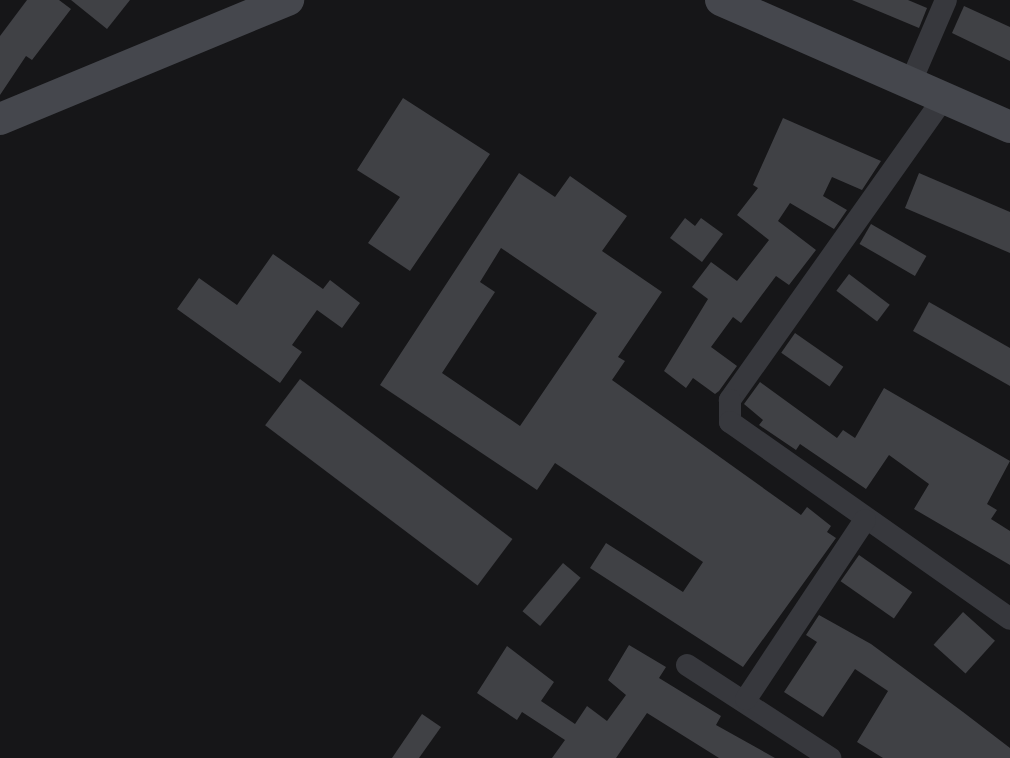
<!DOCTYPE html>
<style>
body{margin:0}
#map{position:relative;width:1010px;height:758px;overflow:hidden;background:#161618;font-family:Quicksand,sans-serif}
div>[style]{position:absolute}
.building>*{inset:0;background:#404145;transform-origin:0 0}
.street>*{height:22px;margin:-11px;padding:0 11px;transform-origin:11px;border-radius:11px;background:#37383d}
.secondary>*{height:32px;margin:-16px;padding:0 16px;transform-origin:16px;border-radius:16px;background:#45474d}
span{translate:-50% -50%;white-space:nowrap;text-align:center;line-height:1.15;-webkit-text-stroke:6px #111113;paint-order:stroke}
</style>
<div id="map">
<div class="building">
<div style="clip-path:polygon(27px 0,59px 0,71px 9px,32px 60px,26px 56px,0 95px,0 36px)"></div>
<div style="clip-path:polygon(71px 0,130px 0,107px 29px)"></div>
<div style="clip-path:polygon(852px 0,908px 0,927px 8px,919px 28px)"></div>
<div style="clip-path:polygon(964px 6px,1010px 27px,1010px 61px,952px 33px)"></div>
<div style="clip-path:polygon(403px 98px,490px 154px,410px 271px,368px 243px,400px 197px,357px 170px)"></div>
<div style="clip-path:polygon(783px 118px,881px 161px,862px 190px,832px 177px,823px 196px,847px 210px,834px 229px,790px 203px,778px 221px,816px 250px,789px 285px,776px 276px,741px 323px,733px 317px,711px 347px,737px 366px,719px 391px,715px 394px,693px 378px,686px 388px,664px 371px,708px 299px,692px 287px,711px 262px,737px 281px,769px 240px,737px 215px,758px 188px,753px 185px)"></div>
<div style="clip-path:polygon(evenodd,519px 173px,555px 197px,570px 176px,627px 216px,602px 251px,662px 292px,618px 357px,625px 361px,612px 380px,801px 515px,807px 507px,831px 526px,827px 532px,836px 538px,743px 667px,590px 568px,606px 543px,683px 592px,703px 562px,555px 463px,537px 490px,380px 385px,519px 173px,501px 248px,597px 313px,520px 426px,442px 373px,495px 292px,480px 282px,501px 248px)"></div>
<div style="clip-path:polygon(919px 173px,1010px 212px,1010px 253px,905px 208px)"></div>
<div style="clip-path:polygon(685px 218px,695px 226px,701px 218px,723px 234px,702px 262px,670px 238px)"></div>
<div style="left:871px;top:224px;width:64px;height:23px;rotate:30deg"></div>
<div style="clip-path:polygon(273px 254px,323px 289px,330px 280px,360px 303px,342px 328px,317px 310px,292px 345px,302px 352px,280px 383px,177px 309px,199px 278px,237px 305px)"></div>
<div style="left:849px;top:274px;width:51px;height:21px;rotate:37deg"></div>
<div style="clip-path:polygon(929px 302px,1010px 348px,1010px 386px,913px 331px)"></div>
<div style="left:795px;top:333px;width:59px;height:24px;rotate:35deg"></div>
<div style="left:300px;top:379px;width:266px;height:58px;rotate:37deg"></div>
<div style="clip-path:polygon(760px 382px,837px 438px,843px 430px,855px 438px,884px 388px,1010px 461px,987px 504px,997px 510px,991px 519px,1010px 531px,1010px 565px,914px 509px,929px 484px,889px 455px,866px 489px,800px 444px,796px 450px,759px 425px,763px 420px,744px 404px)"></div>
<div style="left:859px;top:555px;width:65px;height:32px;rotate:35deg"></div>
<div style="left:563px;top:563px;width:23px;height:63px;rotate:40deg"></div>
<div style="left:963px;top:612px;width:43px;height:44px;rotate:42deg"></div>
<div style="clip-path:polygon(819px 615px,871px 644px,963px 712px,1010px 748px,1010px 758px,883px 758px,857px 742px,888px 691px,855px 669px,823px 717px,784px 692px,817px 642px,806px 635px)"></div>
<div style="clip-path:polygon(629px 645px,666px 667px,659px 678px,721px 716px,716px 725px,775px 758px,719px 758px,647px 713px,616px 758px,552px 758px,565px 740px,522px 712px,517px 720px,477px 693px,507px 646px,554px 682px,541px 701px,575px 724px,587px 706px,607px 721px,626px 695px,608px 680px)"></div>
<div style="clip-path:polygon(422px 714px,441px 727px,419px 758px,392px 758px)"></div>
</div>
<div class="street">
<div style="left:910px;top:84px;width:91px;rotate:-66.8deg"></div>
<div style="left:943px;top:99px;width:369px;rotate:125.3deg"></div>
<div style="left:730px;top:400px;width:22px;rotate:90deg"></div>
<div style="left:730px;top:422px;width:342px;rotate:35.1deg"></div>
<div style="left:687px;top:665px;width:171px;rotate:33deg"></div>
<div style="left:746px;top:699px;width:215px;rotate:-56.4deg"></div>
</div>
<div class="secondary">
<div style="left:721px;top:0;width:316px;rotate:23.7deg"></div>
<div style="left:0;top:119px;width:312px;rotate:-22.5deg"></div>
</div>
</div>
